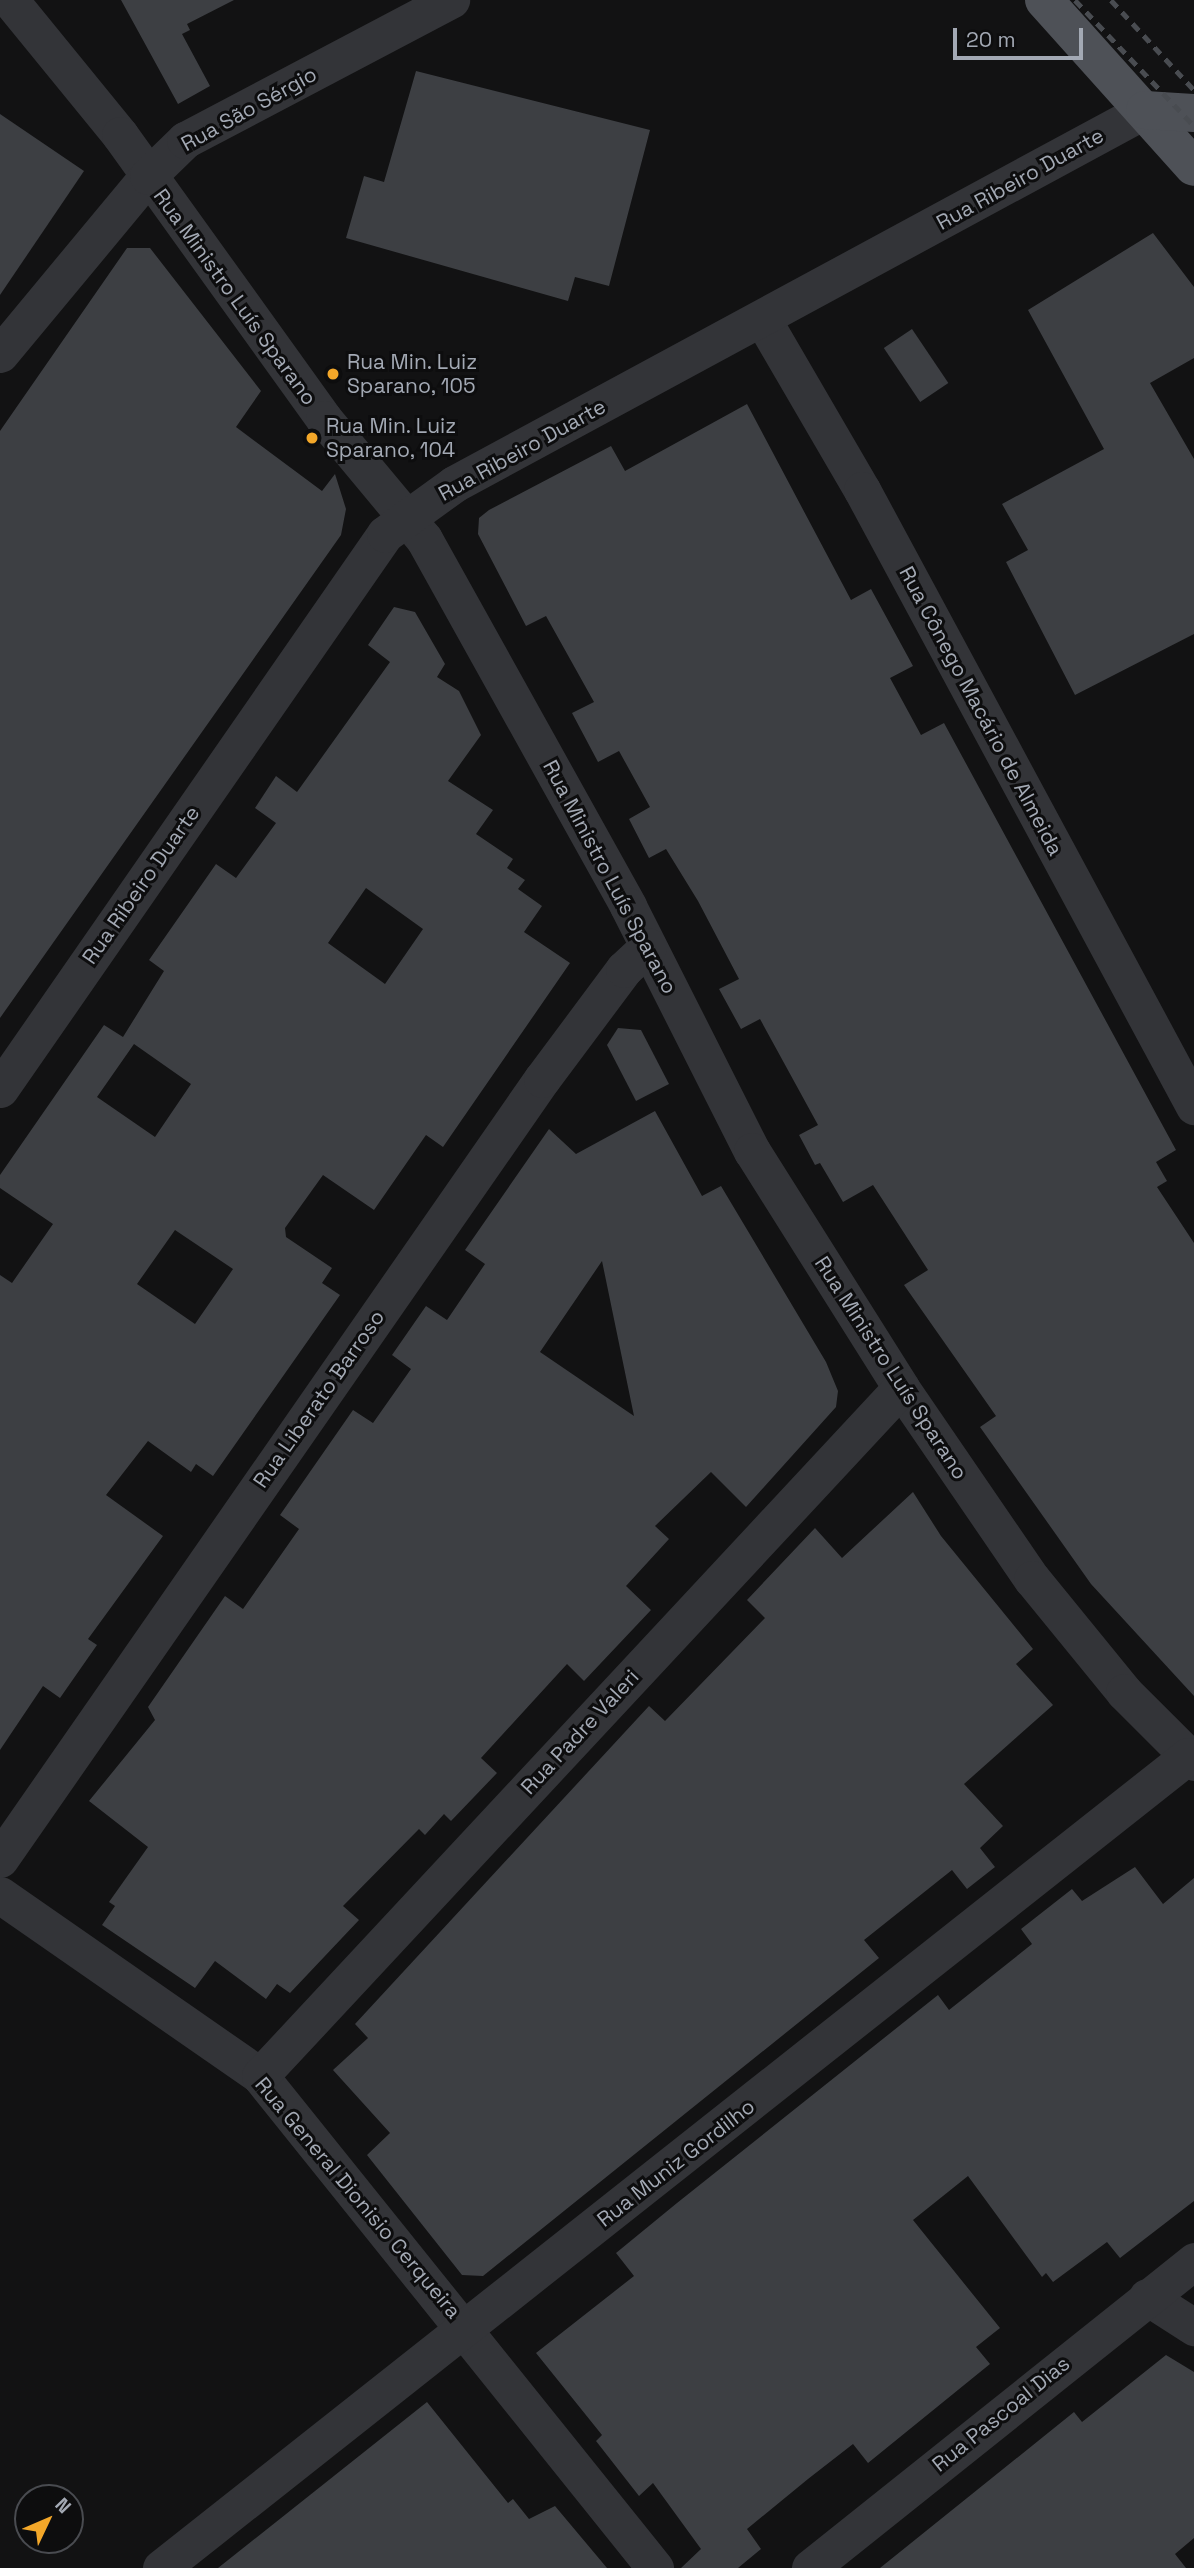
<!DOCTYPE html>
<meta charset="utf-8">
<style>
body{margin:0}
#map{position:relative;width:1194px;height:2568px;overflow:hidden;background:#121213;font-family:"Space Grotesk",sans-serif}
div>[style]{position:absolute}
.building>*{inset:0;background:#3d3f43;transform-origin:0 0}
.minor>*{height:37px;margin:-18.5px;padding:0 18.5px;transform-origin:18.5px;border-radius:18.5px;background:#333438}
.primary>*{height:38px;margin:-19px;padding:0 19px;transform-origin:19px;border-radius:19px;background:#4e5157}
.rail>*{height:5px;margin-top:-2.5px;transform-origin:0;background:repeating-linear-gradient(90deg,#494c51 0 9px,transparent 0 16px)}
.dots>*{width:19px;height:19px;translate:-50% -50%;box-sizing:border-box;border:4px solid #0d0d0e;border-radius:50%}
span{translate:-50% -50%;white-space:nowrap;text-align:center;line-height:1.15;-webkit-text-stroke:6px #0d0d0e;paint-order:stroke}
.street-label{font-size:21px;color:#a3a9b4}
.poi-label{font-size:21px;color:#a3a9b4}
.left{translate:0 -50%;text-align:left}
.north{position:absolute;left:14px;top:2484px;width:70px;height:70px;box-sizing:border-box;background:#0d0d0e;border:2px solid #494b50;border-radius:50%;rotate:46deg;font-size:19px;font-weight:700;line-height:28px;text-align:center;color:#a3a9b4}
.north::after{content:'';display:block;margin:auto;width:24px;height:32px;background:#f3a729;clip-path:polygon(50% 0,100% 100%,50% 72%,0 100%)}
.scale{position:absolute;left:953px;top:28px;width:130px;height:32px;box-sizing:border-box;border:4px solid #a3a9b4;border-top:0;padding-left:9px;font-size:21px;line-height:24px;white-space:nowrap;color:#a3a9b4;-webkit-text-stroke:5px #0d0d0e;paint-order:stroke}
</style>
<div id="map">
<div class="building">
<div style="clip-path:polygon(121px 0,234px 0,187px 24px,190px 30px,182px 34px,210px 86px,178px 104px)"></div>
<div style="clip-path:polygon(416px 71px,650px 130px,609px 286px,575px 277px,568px 301px,346px 238px,364px 176px,384px 182px)"></div>
<div style="clip-path:polygon(0 114px,84px 171px,0 295px)"></div>
<div style="clip-path:polygon(1153px 233px,1194px 287px,1194px 358px,1150px 383px,1194px 459px,1194px 634px,1075px 695px,1006px 562px,1028px 550px,1002px 504px,1104px 449px,1028px 310px)"></div>
<div style="clip-path:polygon(127px 248px,150px 248px,261px 391px,236px 427px,322px 491px,335px 474px,346px 509px,341px 535px,0 1018px,0 431px)"></div>
<div style="left:912px;top:329px;width:65px;height:34px;rotate:56deg"></div>
<div style="clip-path:polygon(747px 404px,851px 600px,871px 589px,913px 666px,890px 678px,921px 735px,944px 723px,1176px 1150px,1156px 1162px,1167px 1181px,1157px 1187px,1194px 1243px,1194px 1696px,1091px 1584px,980px 1427px,996px 1416px,904px 1285px,928px 1270px,873px 1185px,843px 1202px,820px 1163px,815px 1165px,799px 1135px,818px 1125px,760px 1019px,741px 1029px,719px 989px,739px 979px,698px 901px,666px 849px,649px 858px,629px 819px,650px 807px,619px 751px,598px 762px,572px 713px,594px 702px,546px 616px,526px 626px,478px 534px,479px 518px,489px 510px,611px 446px,625px 471px)"></div>
<div style="clip-path:polygon(evenodd,394px 607px,415px 612px,445px 664px,437px 677px,459px 691px,481px 735px,448px 781px,493px 810px,476px 834px,513px 859px,507px 868px,525px 880px,518px 889px,542px 906px,524px 932px,570px 963px,443px 1147px,426px 1135px,374px 1210px,323px 1175px,285px 1228px,286px 1237px,332px 1268px,322px 1283px,340px 1295px,213px 1476px,196px 1464px,191px 1472px,148px 1441px,106px 1495px,163px 1536px,88px 1639px,97px 1645px,60px 1698px,43px 1686px,0 1750px,0 1275px,12px 1283px,53px 1224px,0 1188px,0 1175px,104px 1025px,123px 1037px,164px 971px,149px 960px,216px 864px,236px 878px,276px 823px,255px 808px,276px 776px,297px 792px,390px 662px,368px 645px,394px 607px,366px 888px,423px 929px,385px 984px,328px 943px,366px 888px,394px 607px,134px 1044px,191px 1084px,155px 1137px,97px 1097px,134px 1044px,394px 607px,175px 1230px,233px 1269px,195px 1324px,137px 1284px,175px 1230px)"></div>
<div style="clip-path:polygon(618px 1028px,641px 1030px,669px 1084px,636px 1101px,607px 1045px)"></div>
<div style="clip-path:polygon(evenodd,655px 1111px,702px 1196px,721px 1186px,826px 1362px,838px 1391px,836px 1407px,746px 1507px,711px 1472px,655px 1526px,669px 1539px,626px 1586px,651px 1610px,584px 1681px,567px 1664px,481px 1758px,497px 1773px,451px 1821px,444px 1814px,425px 1835px,419px 1829px,343px 1906px,359px 1920px,290px 1993px,277px 1984px,266px 1999px,215px 1961px,195px 1988px,102px 1925px,115px 1906px,109px 1902px,148px 1847px,89px 1801px,155px 1720px,148px 1707px,225px 1596px,243px 1609px,299px 1529px,280px 1515px,353px 1410px,373px 1423px,411px 1369px,392px 1355px,426px 1306px,447px 1320px,485px 1264px,465px 1250px,549px 1129px,576px 1154px,655px 1111px,602px 1261px,634px 1416px,540px 1352px,602px 1261px)"></div>
<div style="clip-path:polygon(913px 1492px,941px 1536px,1033px 1649px,1016px 1664px,1053px 1705px,964px 1784px,1003px 1826px,980px 1848px,995px 1867px,967px 1889px,952px 1870px,864px 1940px,879px 1958px,483px 2276px,462px 2275px,367px 2155px,390px 2133px,333px 2070px,368px 2038px,355px 2024px,649px 1706px,665px 1721px,765px 1618px,747px 1600px,815px 1528px,842px 1558px)"></div>
<div style="clip-path:polygon(1135px 1867px,1163px 1904px,1194px 1878px,1194px 2201px,1120px 2258px,1107px 2242px,1053px 2282px,1046px 2273px,1042px 2277px,968px 2176px,913px 2220px,1000px 2328px,976px 2347px,990px 2364px,868px 2463px,853px 2444px,808px 2479px,747px 2529px,761px 2549px,738px 2568px,681px 2568px,701px 2549px,653px 2483px,639px 2496px,596px 2441px,602px 2435px,536px 2353px,634px 2276px,616px 2253px,677px 2203px,938px 1995px,949px 2010px,1032px 1944px,1021px 1929px,1072px 1889px,1082px 1901px)"></div>
<div style="clip-path:polygon(1166px 2355px,1194px 2372px,1194px 2538px,1175px 2554px,1186px 2568px,880px 2568px,1074px 2412px,1082px 2422px)"></div>
<div style="clip-path:polygon(427px 2402px,508px 2503px,513px 2499px,529px 2519px,555px 2506px,607px 2568px,218px 2568px)"></div>
</div>
<div class="minor">
<div style="left:10px;top:0;width:174px;rotate:50.8deg"></div>
<div style="left:120px;top:135px;width:350px;rotate:54.3deg"></div>
<div style="left:324px;top:419px;width:156px;rotate:50.2deg"></div>
<div style="left:424px;top:539px;width:420px;rotate:60.9deg"></div>
<div style="left:628px;top:906px;width:275px;rotate:63.2deg"></div>
<div style="left:752px;top:1151px;width:280px;rotate:57.8deg"></div>
<div style="left:901px;top:1388px;width:232px;rotate:55.6deg"></div>
<div style="left:1032px;top:1579px;width:146px;rotate:50.8deg"></div>
<div style="left:1124px;top:1692px;width:99px;rotate:45deg"></div>
<div style="left:763px;top:320px;width:197px;rotate:59.8deg"></div>
<div style="left:862px;top:490px;width:700px;rotate:61.68deg"></div>
<div style="left:0;top:354px;width:231px;rotate:-50.3deg"></div>
<div style="left:148px;top:176px;width:52px;rotate:-44.2deg"></div>
<div style="left:185px;top:140px;width:301px;rotate:-27.8deg"></div>
<div style="left:0;top:1089px;width:675px;rotate:-55.25deg"></div>
<div style="left:385px;top:534px;width:85px;rotate:-35.9deg"></div>
<div style="left:454px;top:484px;width:786px;rotate:-28.42deg"></div>
<div style="left:0;top:1859px;width:950px;rotate:-55.21deg"></div>
<div style="left:542px;top:1079px;width:137px;rotate:-53.3deg"></div>
<div style="left:624px;top:969px;width:33px;rotate:-43deg"></div>
<div style="left:0;top:1895px;width:317px;rotate:34.8deg"></div>
<div style="left:260px;top:2076px;width:631px;rotate:51.24deg"></div>
<div style="left:260px;top:2076px;width:940px;rotate:-47.03deg"></div>
<div style="left:1147px;top:2297px;width:56px;rotate:32.6deg"></div>
<div style="left:161px;top:2568px;width:1309px;rotate:-38.33deg"></div>
<div style="left:810px;top:2568px;width:492px;rotate:-38.6deg"></div>
</div>
<div class="primary">
<div style="left:1044px;top:0;width:224px;rotate:48.1deg"></div>
<div style="left:1145px;top:110px;width:49px;rotate:3.5deg"></div>
</div>
<div class="rail">
<div style="left:1075px;top:0;width:173px;rotate:46.6deg"></div>
<div style="left:1111px;top:0;width:122px;rotate:47.3deg"></div>
</div>
<div class="dots">
<div style="left:333px;top:374px;background:#f3a729"></div>
<div style="left:312px;top:438px;background:#f3a729"></div>
</div>
<div class="street-label">
<span style="left:249px;top:109px;rotate:-29deg">Rua São Sérgio</span>
<span style="left:1020px;top:179px;rotate:-29deg">Rua Ribeiro Duarte</span>
<span style="left:235px;top:297px;rotate:54deg">Rua Ministro Luís Sparano</span>
<span style="left:522px;top:450px;rotate:-29deg">Rua Ribeiro Duarte</span>
<span style="left:981px;top:711px;rotate:62deg">Rua Cônego Macário de Almeida</span>
<span style="left:610px;top:877px;rotate:62deg">Rua Ministro Luís Sparano</span>
<span style="left:141px;top:885px;rotate:-55deg">Rua Ribeiro Duarte</span>
<span style="left:891px;top:1368px;rotate:57deg">Rua Ministro Luís Sparano</span>
<span style="left:319px;top:1399px;rotate:-55deg">Rua Liberato Barroso</span>
<span style="left:580px;top:1732px;rotate:-47deg">Rua Padre Valeri</span>
<span style="left:676px;top:2163px;rotate:-38deg">Rua Muniz Gordilho</span>
<span style="left:358px;top:2198px;rotate:50deg">Rua General Dionisio Cerqueira</span>
<span style="left:1001px;top:2414px;rotate:-39deg">Rua Pascoal Dias</span>
</div>
<div class="poi-label">
<span class="left" style="left:347px;top:374px">Rua Min. Luiz<br>Sparano, 105</span>
<span class="left" style="left:326px;top:438px">Rua Min. Luiz<br>Sparano, 104</span>
</div>
<div class="north">N</div>
<div class="scale">20 m</div>
</div>
